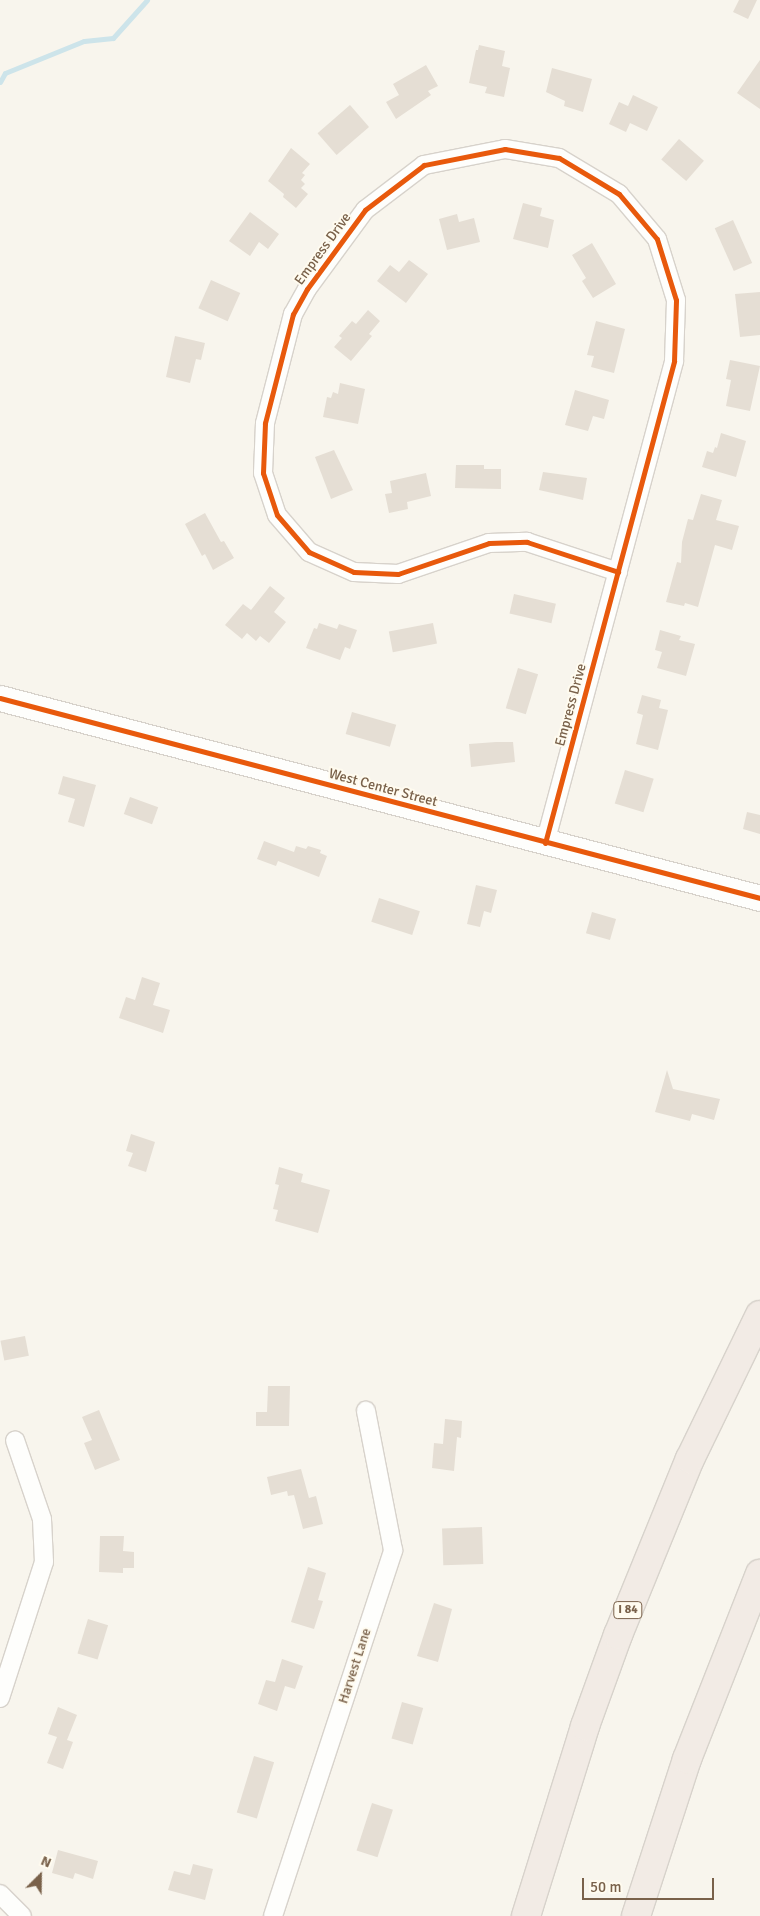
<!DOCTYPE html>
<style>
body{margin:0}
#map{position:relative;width:760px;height:1916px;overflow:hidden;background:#f8f5ed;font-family:Signika,sans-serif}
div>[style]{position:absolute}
.stream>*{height:5px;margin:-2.5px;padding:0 2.5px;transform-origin:2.5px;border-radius:2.5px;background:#cde4ea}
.building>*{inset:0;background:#e5ded4;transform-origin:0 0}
.roads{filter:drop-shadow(1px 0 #d7d2cb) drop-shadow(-1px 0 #d7d2cb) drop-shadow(0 1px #d7d2cb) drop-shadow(0 -1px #d7d2cb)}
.street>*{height:18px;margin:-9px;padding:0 9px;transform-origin:9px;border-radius:9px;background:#fefefc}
.secondary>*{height:25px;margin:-12.5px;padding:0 12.5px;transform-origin:12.5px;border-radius:12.5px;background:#fefefc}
.highway>*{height:28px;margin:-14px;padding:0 14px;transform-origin:14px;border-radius:14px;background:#f2ebe5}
.cycleway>*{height:5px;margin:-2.5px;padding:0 2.5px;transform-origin:2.5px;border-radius:2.5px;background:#e8590c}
span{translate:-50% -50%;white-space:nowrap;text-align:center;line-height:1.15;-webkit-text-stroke:4px #fffbef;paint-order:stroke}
.shield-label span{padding:1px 4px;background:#fffbef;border:1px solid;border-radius:4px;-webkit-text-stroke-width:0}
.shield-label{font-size:12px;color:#79614a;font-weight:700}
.street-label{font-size:14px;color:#79614a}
.north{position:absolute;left:15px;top:1851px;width:50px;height:50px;-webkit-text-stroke:4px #fffbef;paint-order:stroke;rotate:23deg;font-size:14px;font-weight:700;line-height:20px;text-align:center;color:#79614a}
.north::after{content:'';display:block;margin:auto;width:18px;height:22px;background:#79614a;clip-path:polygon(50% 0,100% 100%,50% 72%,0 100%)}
.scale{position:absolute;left:582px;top:1878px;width:132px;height:22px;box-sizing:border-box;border:2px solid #79614a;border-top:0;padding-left:6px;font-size:15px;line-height:18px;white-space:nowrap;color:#79614a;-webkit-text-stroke:4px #fffbef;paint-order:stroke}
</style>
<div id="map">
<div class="stream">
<div style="left:0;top:82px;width:10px;rotate:-61deg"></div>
<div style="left:5px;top:73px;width:85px;rotate:-22.1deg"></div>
<div style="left:84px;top:41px;width:29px;rotate:-6deg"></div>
<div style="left:113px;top:38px;width:51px;rotate:-48.2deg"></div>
</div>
<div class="building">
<div style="clip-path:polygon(739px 0,757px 0,748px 19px,733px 12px)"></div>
<div style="clip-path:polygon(479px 45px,505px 51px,502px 66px,510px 68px,504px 97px,485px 93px,487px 87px,469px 83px,476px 50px,478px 50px)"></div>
<div style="clip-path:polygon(760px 60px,760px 109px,737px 93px)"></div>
<div style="clip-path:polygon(426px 65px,438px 86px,428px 91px,431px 95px,396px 119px,386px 102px,399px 95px,393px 84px)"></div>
<div style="clip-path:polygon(552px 68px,592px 79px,583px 112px,564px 106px,565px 101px,546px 92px)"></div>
<div style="clip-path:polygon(633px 95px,658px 107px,647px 131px,630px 123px,626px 132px,609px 124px,619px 102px,628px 106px)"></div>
<div style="left:350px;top:105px;width:29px;height:43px;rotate:49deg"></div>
<div style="left:679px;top:139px;width:33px;height:27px;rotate:41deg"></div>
<div style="clip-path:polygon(291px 148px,310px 164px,302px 173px,305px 175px,301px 180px,305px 184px,301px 188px,308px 194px,296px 208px,283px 197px,284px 194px,268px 181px)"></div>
<div style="clip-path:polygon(523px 203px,542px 208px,540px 216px,554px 220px,548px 248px,513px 239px)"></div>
<div style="clip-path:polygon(250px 212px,279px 234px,268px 249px,259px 242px,250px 256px,229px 241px)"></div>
<div style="clip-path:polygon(457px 214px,459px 222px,474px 218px,480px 242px,447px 250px,439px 219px)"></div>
<div style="left:733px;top:220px;width:47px;height:20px;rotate:66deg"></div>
<div style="clip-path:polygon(592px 243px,616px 284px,593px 298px,582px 281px,586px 278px,572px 255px)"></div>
<div style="clip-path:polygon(409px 260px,428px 274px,406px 303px,377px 281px,390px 265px,399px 272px)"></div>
<div style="left:211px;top:280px;width:32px;height:31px;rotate:24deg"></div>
<div style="clip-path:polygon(760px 292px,760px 335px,740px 337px,735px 294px)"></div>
<div style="clip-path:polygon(368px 310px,380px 321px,369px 334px,372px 336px,351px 361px,334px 347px,342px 338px,339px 336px,352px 321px,356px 324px)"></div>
<div style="clip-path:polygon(596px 321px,625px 329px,614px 373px,591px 367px,594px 356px,587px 355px)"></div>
<div style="clip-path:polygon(175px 336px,205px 343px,201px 360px,196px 359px,190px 383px,166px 377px)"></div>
<div style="clip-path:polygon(730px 360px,760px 366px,750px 411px,726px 406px,731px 380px,726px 379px)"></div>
<div style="clip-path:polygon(340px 383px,365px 389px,358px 424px,323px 417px,327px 397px,331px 398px,333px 392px,338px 394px)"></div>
<div style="clip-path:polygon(575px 390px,609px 400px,604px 419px,593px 416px,588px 431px,565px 425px)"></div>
<div style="clip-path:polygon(721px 433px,746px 441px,736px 477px,702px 467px,707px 451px,713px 453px,715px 447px,717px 448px)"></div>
<div style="clip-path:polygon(334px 450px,353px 490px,331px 499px,315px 457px)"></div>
<div style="clip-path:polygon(456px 465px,484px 465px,484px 469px,501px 469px,501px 489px,455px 488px)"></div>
<div style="clip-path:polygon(543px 472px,587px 478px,583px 500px,539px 490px)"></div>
<div style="clip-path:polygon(426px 473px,431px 496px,407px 502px,408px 509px,389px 513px,385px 494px,392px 493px,390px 481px)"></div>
<div style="clip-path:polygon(701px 494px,722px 500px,716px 520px,739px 526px,732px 550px,715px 545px,698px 607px,685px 603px,684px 606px,666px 602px,677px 562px,681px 563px,682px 542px,688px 519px,693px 520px)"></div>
<div style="clip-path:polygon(205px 513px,221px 542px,224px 541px,234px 558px,213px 570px,205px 554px,202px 556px,185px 524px)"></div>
<div style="clip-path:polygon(270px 586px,285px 598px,274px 612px,286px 622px,269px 643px,260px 636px,256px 641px,247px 633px,242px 639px,225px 625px,243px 604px,251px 610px)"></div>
<div style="left:514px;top:594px;width:43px;height:20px;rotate:13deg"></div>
<div style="clip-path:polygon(319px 623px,337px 629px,339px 624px,357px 630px,350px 649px,345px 647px,340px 660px,306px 648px,314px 628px,317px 629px)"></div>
<div style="left:433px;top:623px;width:21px;height:45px;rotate:79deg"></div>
<div style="clip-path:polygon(660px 630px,681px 636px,679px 640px,695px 644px,686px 676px,657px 668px,662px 652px,655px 650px)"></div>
<div style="left:518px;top:668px;width:21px;height:42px;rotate:17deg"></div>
<div style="clip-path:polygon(642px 695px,661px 700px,659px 708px,668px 710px,658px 750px,636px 744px,643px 715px,637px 713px)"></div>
<div style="left:352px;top:712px;width:46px;height:23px;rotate:16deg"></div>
<div style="clip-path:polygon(496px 742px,513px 742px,515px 762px,471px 767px,469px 744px)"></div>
<div style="left:625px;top:770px;width:30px;height:35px;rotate:17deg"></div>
<div style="clip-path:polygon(63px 776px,96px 785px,84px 827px,68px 822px,75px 799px,58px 794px)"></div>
<div style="left:130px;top:797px;width:30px;height:18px;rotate:20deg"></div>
<div style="clip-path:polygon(747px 812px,760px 815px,760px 834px,743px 829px)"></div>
<div style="clip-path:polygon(264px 841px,294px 852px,296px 846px,306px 849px,308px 846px,321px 850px,320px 853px,327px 856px,319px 877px,278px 861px,276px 866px,257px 859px)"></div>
<div style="clip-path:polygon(476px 885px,497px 890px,491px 913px,484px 911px,480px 927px,467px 924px)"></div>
<div style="left:379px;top:898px;width:43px;height:25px;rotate:18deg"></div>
<div style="left:592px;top:912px;width:25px;height:22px;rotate:16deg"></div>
<div style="clip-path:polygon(142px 977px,160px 983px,153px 1005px,170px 1010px,163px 1033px,119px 1018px,126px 997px,135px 1000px)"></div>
<div style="clip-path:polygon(667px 1070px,673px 1089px,720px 1099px,714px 1120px,692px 1114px,690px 1121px,655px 1112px)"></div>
<div style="clip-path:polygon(131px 1134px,155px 1142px,146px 1172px,128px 1166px,133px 1153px,126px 1151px)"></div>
<div style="clip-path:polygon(279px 1167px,303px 1174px,301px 1182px,330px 1190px,318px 1233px,275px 1221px,278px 1210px,273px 1209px,279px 1185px,275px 1184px)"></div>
<div style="left:25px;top:1336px;width:20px;height:25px;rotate:79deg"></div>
<div style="clip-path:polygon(268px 1386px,290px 1386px,289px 1426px,256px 1426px,256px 1412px,267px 1412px)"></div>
<div style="clip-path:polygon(99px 1410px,120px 1460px,95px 1470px,84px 1443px,92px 1440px,82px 1417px)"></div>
<div style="clip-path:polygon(445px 1419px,462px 1421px,461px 1438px,457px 1437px,454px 1471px,432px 1468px,434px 1443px,443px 1444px)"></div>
<div style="clip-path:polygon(301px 1469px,309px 1498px,316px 1496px,323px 1524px,303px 1529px,294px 1495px,288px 1496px,287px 1491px,271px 1495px,267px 1477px)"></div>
<div style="left:482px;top:1527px;width:37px;height:40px;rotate:88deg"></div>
<div style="clip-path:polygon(100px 1536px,124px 1536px,123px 1551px,134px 1552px,134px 1568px,123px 1568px,123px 1573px,99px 1572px)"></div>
<div style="clip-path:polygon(308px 1567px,326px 1573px,318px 1600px,323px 1601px,314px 1629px,291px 1622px)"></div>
<div style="clip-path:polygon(434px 1603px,452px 1609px,438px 1662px,417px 1656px)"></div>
<div style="left:88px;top:1619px;width:21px;height:36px;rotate:17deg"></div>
<div style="clip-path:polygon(282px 1659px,303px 1666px,295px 1689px,285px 1686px,277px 1711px,258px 1704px,266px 1680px,275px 1682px)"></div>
<div style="left:402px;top:1702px;width:22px;height:38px;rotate:16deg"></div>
<div style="clip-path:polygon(58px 1707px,77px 1715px,67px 1740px,73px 1742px,63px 1769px,47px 1763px,57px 1737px,48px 1734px)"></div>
<div style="left:254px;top:1756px;width:21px;height:59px;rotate:17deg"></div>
<div style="left:372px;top:1803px;width:22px;height:50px;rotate:18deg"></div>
<div style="clip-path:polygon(58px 1850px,98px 1861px,93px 1879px,75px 1873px,73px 1879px,52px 1873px)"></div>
<div style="clip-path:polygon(193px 1864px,213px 1869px,205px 1900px,168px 1890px,174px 1871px,190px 1875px)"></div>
</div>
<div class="roads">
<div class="street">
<div style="left:545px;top:843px;width:499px;rotate:-75deg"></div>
<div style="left:674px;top:361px;width:61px;rotate:-88.1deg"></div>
<div style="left:676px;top:300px;width:64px;rotate:-107.3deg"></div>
<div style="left:657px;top:239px;width:59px;rotate:-130.2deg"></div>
<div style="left:619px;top:194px;width:70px;rotate:-149deg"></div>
<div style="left:559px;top:158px;width:55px;rotate:-170.5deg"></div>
<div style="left:505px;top:149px;width:83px;rotate:168.8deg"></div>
<div style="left:424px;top:165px;width:74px;rotate:142.7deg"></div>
<div style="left:365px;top:210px;width:98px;rotate:126.3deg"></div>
<div style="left:307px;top:289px;width:29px;rotate:119deg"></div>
<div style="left:293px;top:314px;width:113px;rotate:104.4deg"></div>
<div style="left:265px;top:423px;width:50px;rotate:92.3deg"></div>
<div style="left:263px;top:473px;width:44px;rotate:71.6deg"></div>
<div style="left:277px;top:515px;width:49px;rotate:49.1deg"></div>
<div style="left:309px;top:552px;width:49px;rotate:24deg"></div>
<div style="left:354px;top:572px;width:44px;rotate:2.6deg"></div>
<div style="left:398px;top:574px;width:96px;rotate:-18.8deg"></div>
<div style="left:489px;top:543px;width:38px;rotate:-2deg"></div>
<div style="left:527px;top:542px;width:96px;rotate:18.2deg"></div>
<div style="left:0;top:1698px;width:143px;rotate:-72.1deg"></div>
<div style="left:44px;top:1562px;width:43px;rotate:-92.7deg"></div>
<div style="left:42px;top:1519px;width:83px;rotate:-108.9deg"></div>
<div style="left:0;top:1894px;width:31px;rotate:45deg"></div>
<div style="left:273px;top:1916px;width:385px;rotate:-71.8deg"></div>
<div style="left:393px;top:1550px;width:142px;rotate:-101deg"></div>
</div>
<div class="secondary">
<div style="left:0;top:698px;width:786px;rotate:14.74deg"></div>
</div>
<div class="highway">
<div style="left:526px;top:1916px;width:199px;rotate:-72.7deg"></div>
<div style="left:585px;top:1726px;width:97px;rotate:-70.1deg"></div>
<div style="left:618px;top:1635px;width:190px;rotate:-67.8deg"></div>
<div style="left:690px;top:1459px;width:160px;rotate:-64.1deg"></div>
<div style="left:636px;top:1916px;width:165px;rotate:-72deg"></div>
<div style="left:687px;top:1759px;width:199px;rotate:-68.5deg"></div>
</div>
</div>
<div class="cycleway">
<div style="left:0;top:698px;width:786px;rotate:14.74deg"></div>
<div style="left:545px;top:843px;width:499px;rotate:-75deg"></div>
<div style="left:674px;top:361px;width:61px;rotate:-88.1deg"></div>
<div style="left:676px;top:300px;width:64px;rotate:-107.3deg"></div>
<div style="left:657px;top:239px;width:59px;rotate:-130.2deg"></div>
<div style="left:619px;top:194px;width:70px;rotate:-149deg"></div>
<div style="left:559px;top:158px;width:55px;rotate:-170.5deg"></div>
<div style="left:505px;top:149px;width:83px;rotate:168.8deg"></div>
<div style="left:424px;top:165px;width:74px;rotate:142.7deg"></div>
<div style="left:365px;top:210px;width:98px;rotate:126.3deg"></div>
<div style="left:307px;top:289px;width:29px;rotate:119deg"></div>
<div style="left:293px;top:314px;width:113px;rotate:104.4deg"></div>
<div style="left:265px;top:423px;width:50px;rotate:92.3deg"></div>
<div style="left:263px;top:473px;width:44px;rotate:71.6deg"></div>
<div style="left:277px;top:515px;width:49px;rotate:49.1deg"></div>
<div style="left:309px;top:552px;width:49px;rotate:24deg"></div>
<div style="left:354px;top:572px;width:44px;rotate:2.6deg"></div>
<div style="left:398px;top:574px;width:96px;rotate:-18.8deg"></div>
<div style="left:489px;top:543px;width:38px;rotate:-2deg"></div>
<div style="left:527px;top:542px;width:96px;rotate:18.2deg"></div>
</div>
<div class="shield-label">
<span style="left:628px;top:1610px">I 84</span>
</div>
<div class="street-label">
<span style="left:323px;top:249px;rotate:-54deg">Empress Drive</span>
<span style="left:571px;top:705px;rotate:-75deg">Empress Drive</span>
<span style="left:383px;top:788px;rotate:15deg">West Center Street</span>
<span style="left:355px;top:1666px;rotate:-72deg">Harvest Lane</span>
</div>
<div class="north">N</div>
<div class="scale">50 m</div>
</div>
